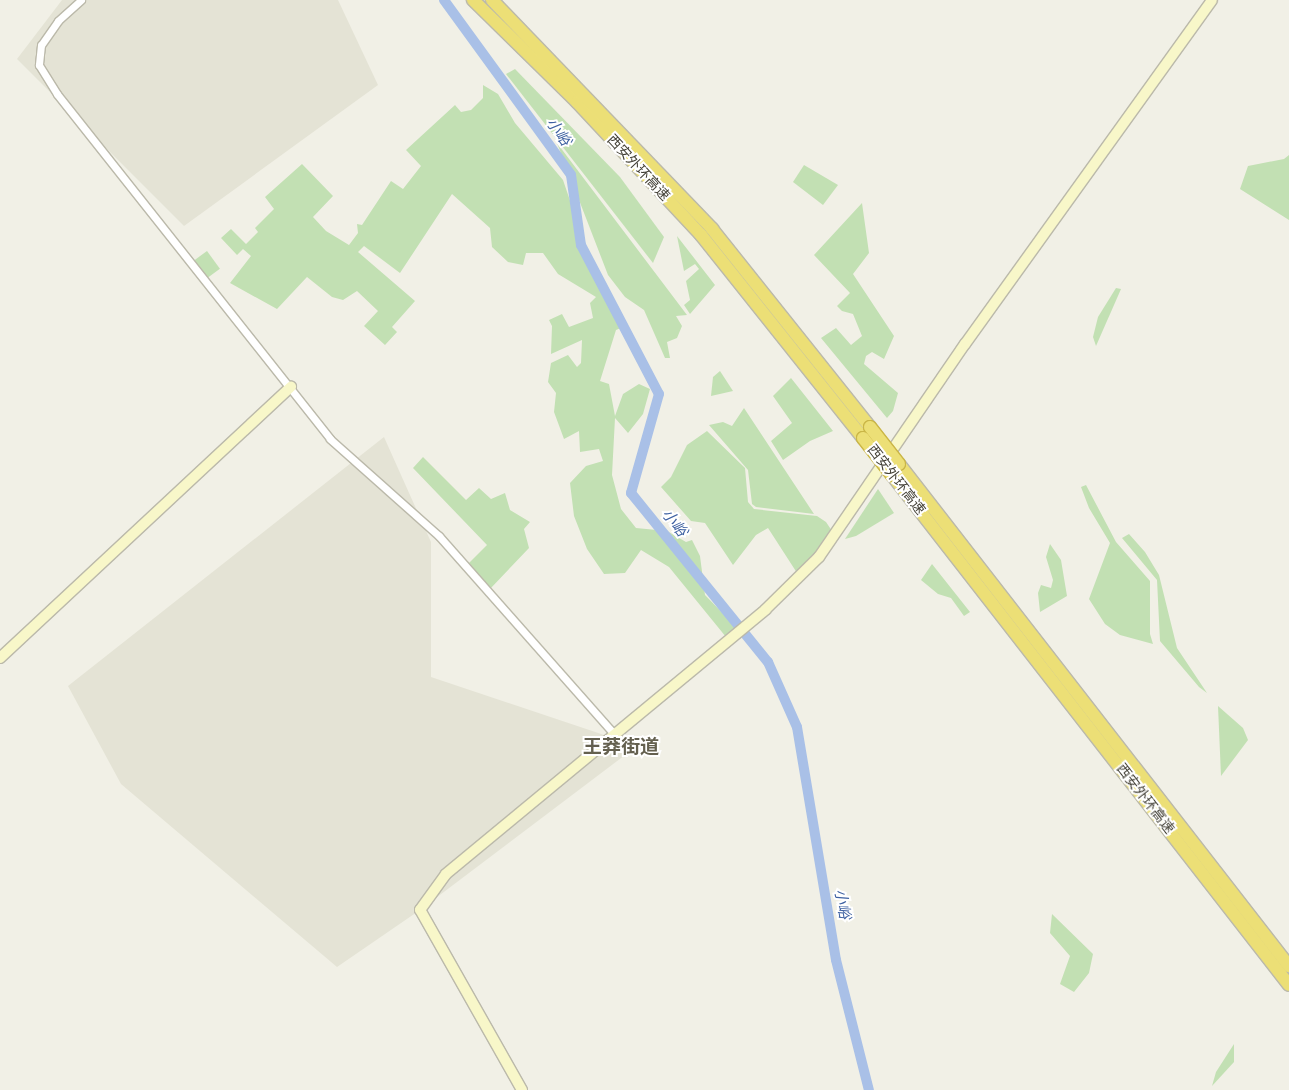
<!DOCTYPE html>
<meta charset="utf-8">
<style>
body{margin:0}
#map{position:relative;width:1289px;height:1090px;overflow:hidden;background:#f1f0e6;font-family:Rubik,"Noto Sans SC",sans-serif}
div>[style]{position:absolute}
.residential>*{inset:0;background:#e4e3d5}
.green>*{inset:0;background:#c2e0b3;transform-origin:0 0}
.river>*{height:10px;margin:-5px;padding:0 5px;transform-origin:5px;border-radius:5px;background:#a9c0e7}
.roads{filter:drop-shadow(1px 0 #bbb9aa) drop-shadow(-1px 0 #bbb9aa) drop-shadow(0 1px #bbb9aa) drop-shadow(0 -1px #bbb9aa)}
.street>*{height:7px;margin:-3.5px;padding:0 3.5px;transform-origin:3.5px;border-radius:3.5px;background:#fff}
.secondary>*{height:10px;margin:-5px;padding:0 5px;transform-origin:5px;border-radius:5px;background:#f8f7c9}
.highway>*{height:12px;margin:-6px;padding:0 6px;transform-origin:6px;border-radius:6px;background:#ecdf76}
.bridges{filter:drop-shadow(1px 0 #cab647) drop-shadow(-1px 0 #cab647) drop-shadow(0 1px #cab647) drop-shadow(0 -1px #cab647)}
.highway-bridge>*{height:12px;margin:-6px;padding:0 6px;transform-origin:6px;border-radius:6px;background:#ecdf76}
span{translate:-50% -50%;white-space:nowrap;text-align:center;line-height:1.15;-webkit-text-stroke:4px #fff;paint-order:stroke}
.street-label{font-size:14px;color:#434036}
.water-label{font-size:15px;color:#3d60a1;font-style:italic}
.district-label{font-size:19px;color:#64604f;font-weight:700}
</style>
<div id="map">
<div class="residential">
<div style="clip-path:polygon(62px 0,338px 0,378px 85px,184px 226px,17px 59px)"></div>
<div style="clip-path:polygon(384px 437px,431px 542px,431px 677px,637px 746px,420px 910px,337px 967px,121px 784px,68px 686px)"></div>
</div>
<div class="green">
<div style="clip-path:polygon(515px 69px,620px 177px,664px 237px,653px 263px,506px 74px)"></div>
<div style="clip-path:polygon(483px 85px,498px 94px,515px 123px,563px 180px,593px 268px,628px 325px,616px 330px,600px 381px,609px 384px,615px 416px,623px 394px,639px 384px,650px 389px,643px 414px,628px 433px,615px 418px,612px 475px,621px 509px,636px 528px,667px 531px,686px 542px,692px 540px,700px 556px,705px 595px,737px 628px,726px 637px,669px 567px,641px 550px,625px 573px,604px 574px,587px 549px,574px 516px,570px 483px,586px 466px,603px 461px,599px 449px,580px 452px,579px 431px,564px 439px,554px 412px,556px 393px,548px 382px,551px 363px,568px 355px,577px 367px,581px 363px,582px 340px,551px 354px,552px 326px,549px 320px,562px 314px,569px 327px,593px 318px,590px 303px,596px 297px,558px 274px,543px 253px,526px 253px,523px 265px,508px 262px,492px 247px,490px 228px,452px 194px,400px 273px,364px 246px,358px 252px,415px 301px,392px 327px,397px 332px,385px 345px,364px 326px,378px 311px,357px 291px,343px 300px,332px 297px,307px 277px,277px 309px,230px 283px,251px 256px,243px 249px,237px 255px,221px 238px,231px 229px,246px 244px,258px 232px,255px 228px,274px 209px,265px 197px,302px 164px,333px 196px,313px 217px,326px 231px,349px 245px,358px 233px,357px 224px,362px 225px,391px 181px,403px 189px,421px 166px,406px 150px,455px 105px,461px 112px,471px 110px,483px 98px)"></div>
<div style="clip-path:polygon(557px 143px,687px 315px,676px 316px,682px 326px,677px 338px,667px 342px,670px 358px,665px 358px,644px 310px,625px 297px,608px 275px)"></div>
<div style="clip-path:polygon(1289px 155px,1289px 220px,1240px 189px,1248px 166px,1284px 159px)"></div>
<div style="clip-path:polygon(804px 165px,838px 185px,823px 205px,793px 182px)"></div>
<div style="clip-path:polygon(862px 203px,869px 253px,853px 274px,894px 336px,884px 359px,872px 352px,866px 356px,864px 364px,898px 393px,893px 411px,887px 418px,821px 338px,836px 328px,851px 345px,862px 336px,853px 314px,842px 311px,837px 306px,850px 293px,814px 255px)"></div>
<div style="clip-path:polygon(677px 236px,715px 285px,690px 314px,684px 305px,690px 300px,686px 281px,699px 269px,695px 264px,684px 271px)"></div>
<div style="left:207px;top:251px;width:22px;height:16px;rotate:54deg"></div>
<div style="clip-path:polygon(1116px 288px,1121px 289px,1096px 346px,1093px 337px,1098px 317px)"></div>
<div style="clip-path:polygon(720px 371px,733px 391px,711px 396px,713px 377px)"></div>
<div style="clip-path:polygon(791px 378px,833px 431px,810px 441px,783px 460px,771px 441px,792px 423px,773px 396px)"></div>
<div style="clip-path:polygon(744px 408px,814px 514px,756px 507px,752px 504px,748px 470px,709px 425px,723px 422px,732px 426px)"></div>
<div style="clip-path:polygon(707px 431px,745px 468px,748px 502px,754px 509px,817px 516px,826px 522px,834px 534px,799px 576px,768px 528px,756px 535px,733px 565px,705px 523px,691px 521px,661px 487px,671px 477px,687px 445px)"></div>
<div style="clip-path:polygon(423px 457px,466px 500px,479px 488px,491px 499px,505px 493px,510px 510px,530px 522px,524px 529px,529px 548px,490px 589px,469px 563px,487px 545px,413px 468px)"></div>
<div style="clip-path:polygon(1086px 485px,1116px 542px,1150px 581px,1150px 634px,1153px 644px,1120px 635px,1105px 624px,1089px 599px,1110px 543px,1089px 508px,1081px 487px)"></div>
<div style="clip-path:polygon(878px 489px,894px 513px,856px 536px,845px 539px)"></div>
<div style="clip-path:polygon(1129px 534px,1145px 552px,1159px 575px,1177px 648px,1207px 693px,1199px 687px,1160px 641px,1157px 580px,1122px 538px)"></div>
<div style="clip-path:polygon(1050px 544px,1061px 560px,1067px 596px,1040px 612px,1038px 593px,1041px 585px,1051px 588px,1053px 580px,1046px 557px)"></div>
<div style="clip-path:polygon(932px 564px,970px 612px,964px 616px,951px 598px,938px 594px,921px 580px)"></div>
<div style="clip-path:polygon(1218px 706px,1243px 728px,1248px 740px,1221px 776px)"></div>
<div style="clip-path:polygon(1052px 914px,1093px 954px,1089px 973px,1074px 992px,1060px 984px,1070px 956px,1050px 933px)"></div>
<div style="clip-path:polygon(1234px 1044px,1234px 1062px,1212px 1086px,1216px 1072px)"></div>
</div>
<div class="river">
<div style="left:444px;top:0;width:216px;rotate:54deg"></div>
<div style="left:571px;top:175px;width:71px;rotate:81.9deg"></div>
<div style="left:581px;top:245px;width:168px;rotate:62.4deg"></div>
<div style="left:659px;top:394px;width:103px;rotate:105.8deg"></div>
<div style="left:631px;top:493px;width:218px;rotate:51deg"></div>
<div style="left:768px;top:662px;width:71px;rotate:66deg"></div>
<div style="left:797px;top:727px;width:236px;rotate:80.5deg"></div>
<div style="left:836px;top:960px;width:134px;rotate:75.8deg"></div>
</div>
<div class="roads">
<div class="street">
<div style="left:81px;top:0;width:31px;rotate:138deg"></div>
<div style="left:58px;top:21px;width:29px;rotate:125deg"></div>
<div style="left:41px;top:45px;width:20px;rotate:96deg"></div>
<div style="left:39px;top:65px;width:34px;rotate:58deg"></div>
<div style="left:57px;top:94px;width:440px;rotate:51.6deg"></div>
<div style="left:330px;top:439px;width:146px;rotate:41.7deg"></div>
<div style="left:439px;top:536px;width:264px;rotate:48.5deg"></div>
</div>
<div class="secondary">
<div style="left:0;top:658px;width:398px;rotate:-43deg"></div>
<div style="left:522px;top:1090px;width:207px;rotate:-119.5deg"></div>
<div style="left:420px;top:910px;width:44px;rotate:-54.2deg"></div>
<div style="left:446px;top:874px;width:415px;rotate:-39.6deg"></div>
<div style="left:766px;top:609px;width:74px;rotate:-44.5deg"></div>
<div style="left:819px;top:557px;width:258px;rotate:-55.6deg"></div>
<div style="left:965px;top:344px;width:423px;rotate:-54.3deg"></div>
</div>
<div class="highway">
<div style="left:473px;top:0;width:146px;rotate:44.4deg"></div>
<div style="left:577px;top:102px;width:182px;rotate:47deg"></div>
<div style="left:701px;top:235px;width:260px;rotate:51.4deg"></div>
<div style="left:492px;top:0;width:318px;rotate:46.1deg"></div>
<div style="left:712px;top:229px;width:253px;rotate:51.4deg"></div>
<div style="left:899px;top:464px;width:636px;rotate:52.16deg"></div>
<div style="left:892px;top:475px;width:646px;rotate:52.1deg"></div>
</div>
</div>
<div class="bridges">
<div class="highway-bridge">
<div style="left:870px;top:427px;width:47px;rotate:51.9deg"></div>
<div style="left:863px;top:438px;width:47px;rotate:51.9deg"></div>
</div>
</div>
<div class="street-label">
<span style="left:638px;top:168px;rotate:47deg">西安外环高速</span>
<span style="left:896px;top:480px;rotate:52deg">西安外环高速</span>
<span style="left:1145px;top:799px;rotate:52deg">西安外环高速</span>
</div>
<div class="water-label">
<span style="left:558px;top:132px;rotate:54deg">小峪</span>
<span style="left:674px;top:523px;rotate:51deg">小峪</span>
<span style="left:842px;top:904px;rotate:80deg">小峪</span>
</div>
<div class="district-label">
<span style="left:621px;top:747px">王莽街道</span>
</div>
</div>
